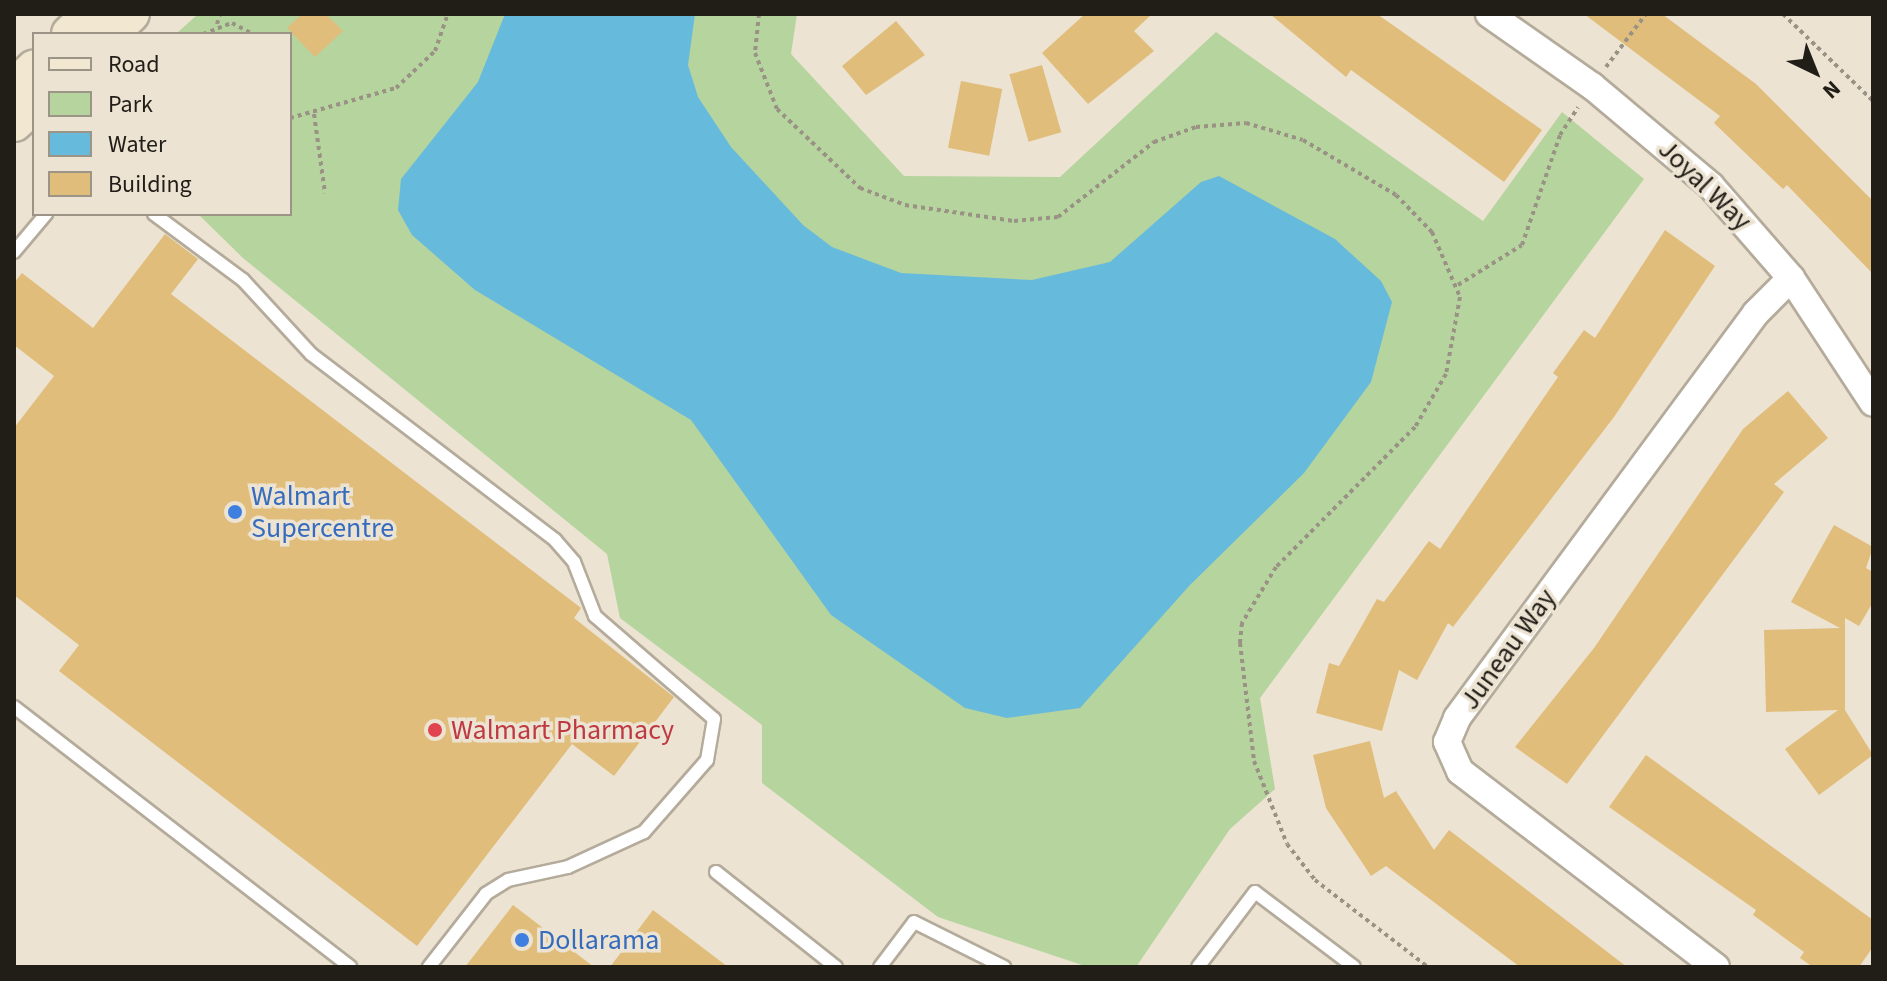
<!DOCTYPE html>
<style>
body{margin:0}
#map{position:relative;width:1887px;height:981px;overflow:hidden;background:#ece3d2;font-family:"Source Sans 3",sans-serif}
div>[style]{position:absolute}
.green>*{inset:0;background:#b6d49e}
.water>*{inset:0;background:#66badb}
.building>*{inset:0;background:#e0bd7a;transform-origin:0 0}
.path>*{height:4px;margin-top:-2px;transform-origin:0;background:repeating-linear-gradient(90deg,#999285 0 4px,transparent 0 8px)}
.roads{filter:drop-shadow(2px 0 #b4ab9b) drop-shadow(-2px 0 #b4ab9b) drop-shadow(0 2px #b4ab9b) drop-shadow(0 -2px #b4ab9b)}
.service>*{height:12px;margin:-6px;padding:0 6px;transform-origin:6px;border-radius:6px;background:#fff}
.minor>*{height:26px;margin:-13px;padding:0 13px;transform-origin:13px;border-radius:13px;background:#fff}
.secondary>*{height:36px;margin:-18px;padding:0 18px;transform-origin:18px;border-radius:18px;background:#f2e8d2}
.dots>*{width:22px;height:22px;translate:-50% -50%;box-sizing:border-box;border:4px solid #ece3d2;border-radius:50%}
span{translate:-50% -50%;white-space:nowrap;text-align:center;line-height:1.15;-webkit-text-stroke:7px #ece3d2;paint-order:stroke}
.street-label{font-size:28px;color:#211d17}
.shop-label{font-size:28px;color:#366cbe}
.left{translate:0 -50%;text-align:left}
.health-label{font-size:28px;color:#be3a42}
.frame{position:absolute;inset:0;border:16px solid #211d17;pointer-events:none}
.legend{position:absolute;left:32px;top:32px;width:260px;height:184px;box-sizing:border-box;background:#ece3d2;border:2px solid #9b9487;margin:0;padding:10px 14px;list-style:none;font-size:24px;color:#211d17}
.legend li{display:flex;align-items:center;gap:16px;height:40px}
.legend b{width:40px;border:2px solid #9b9487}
.north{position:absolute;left:1775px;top:32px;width:80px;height:80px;-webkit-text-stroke:6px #ece3d2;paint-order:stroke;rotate:137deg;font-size:22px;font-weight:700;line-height:32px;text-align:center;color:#211d17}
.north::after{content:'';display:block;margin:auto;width:28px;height:36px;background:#211d17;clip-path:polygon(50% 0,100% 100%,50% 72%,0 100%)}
</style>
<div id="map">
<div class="green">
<div style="clip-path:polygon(198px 14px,797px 14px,791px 54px,904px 176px,1060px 177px,1216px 32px,1483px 221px,1562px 112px,1644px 179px,1260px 698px,1275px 789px,1230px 829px,1136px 967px,1088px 967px,938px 917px,762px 783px,762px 725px,620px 618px,607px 554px,243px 258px,198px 214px,290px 214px,290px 34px,176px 34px)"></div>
</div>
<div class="water">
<div style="clip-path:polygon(505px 14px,695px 14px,688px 65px,698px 97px,731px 147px,803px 225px,832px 247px,901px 273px,1032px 280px,1110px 262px,1201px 182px,1219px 176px,1335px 239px,1381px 281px,1392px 302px,1371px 382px,1304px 473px,1190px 585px,1080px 708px,1007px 718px,965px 708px,831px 615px,691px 420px,475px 290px,412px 235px,398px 210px,401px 179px,478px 82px)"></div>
</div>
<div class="building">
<div style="clip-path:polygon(302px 14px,326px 14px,343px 31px,315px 57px,287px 28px)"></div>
<div style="clip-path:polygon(1085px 14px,1152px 14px,1134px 31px,1154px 51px,1088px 104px,1042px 53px)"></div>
<div style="clip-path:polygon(1270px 14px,1377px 14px,1542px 130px,1504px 182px,1351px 70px,1346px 77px)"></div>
<div style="clip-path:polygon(1584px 14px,1662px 14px,1756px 84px,1873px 201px,1873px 274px,1787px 185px,1783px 189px,1714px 123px,1720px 116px)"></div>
<div style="clip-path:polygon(896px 21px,925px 55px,866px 95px,842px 66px)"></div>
<div style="left:1042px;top:65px;width:70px;height:34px;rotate:74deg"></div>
<div style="left:961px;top:81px;width:42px;height:68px;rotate:11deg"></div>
<div style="clip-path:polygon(1665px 230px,1715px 266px,1614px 417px,1453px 627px,1448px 623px,1417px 680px,1399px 670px,1382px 731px,1316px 713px,1329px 663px,1339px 666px,1377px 599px,1384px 602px,1429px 541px,1440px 549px,1558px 377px,1553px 373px,1584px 330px,1595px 338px)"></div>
<div style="clip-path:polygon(165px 234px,198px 259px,171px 294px,581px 608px,574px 618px,674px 697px,614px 776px,572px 744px,417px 946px,59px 671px,79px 645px,14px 595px,14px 428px,54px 376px,14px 345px,14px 283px,22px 273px,93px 328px)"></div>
<div style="clip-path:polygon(1788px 391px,1828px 438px,1774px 484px,1784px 492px,1567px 784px,1515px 747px,1594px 648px,1743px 429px)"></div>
<div style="clip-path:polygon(1834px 525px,1873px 547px,1866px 568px,1873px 572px,1873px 602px,1859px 626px,1845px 618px,1845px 710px,1873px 755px,1819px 795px,1785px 749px,1838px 710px,1766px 712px,1764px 630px,1840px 628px,1791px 602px)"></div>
<div style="clip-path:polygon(1370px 741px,1384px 798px,1396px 791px,1434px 850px,1449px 830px,1627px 967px,1520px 967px,1386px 866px,1371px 876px,1326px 808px,1313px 755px)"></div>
<div style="clip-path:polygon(1646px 755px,1873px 920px,1873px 947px,1859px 967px,1813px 967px,1800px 958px,1804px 952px,1753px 915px,1756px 910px,1609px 807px)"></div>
<div style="clip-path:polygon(513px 905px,594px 967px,465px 967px)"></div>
<div style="clip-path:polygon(653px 910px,728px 967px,610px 967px)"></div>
</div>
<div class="path">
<div style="left:759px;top:14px;width:39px;rotate:96deg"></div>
<div style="left:755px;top:53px;width:60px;rotate:68.6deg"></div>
<div style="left:777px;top:109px;width:115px;rotate:43.6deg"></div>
<div style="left:860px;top:188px;width:48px;rotate:20.7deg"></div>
<div style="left:905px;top:205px;width:110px;rotate:8.4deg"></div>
<div style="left:1014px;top:221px;width:44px;rotate:-5.2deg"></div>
<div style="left:1058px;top:217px;width:122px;rotate:-38deg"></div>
<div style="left:1154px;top:142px;width:45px;rotate:-19.7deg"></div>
<div style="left:1196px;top:127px;width:50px;rotate:-4.6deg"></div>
<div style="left:1246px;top:123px;width:59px;rotate:16.6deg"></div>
<div style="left:1303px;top:140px;width:108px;rotate:30.6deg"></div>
<div style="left:1396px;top:195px;width:52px;rotate:45.8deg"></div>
<div style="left:1432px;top:232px;width:71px;rotate:66.7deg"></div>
<div style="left:1460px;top:297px;width:78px;rotate:100.3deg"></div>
<div style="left:1446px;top:374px;width:61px;rotate:120.3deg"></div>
<div style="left:1415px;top:427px;width:197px;rotate:134.8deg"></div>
<div style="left:1276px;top:567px;width:66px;rotate:121.3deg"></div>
<div style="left:1242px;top:623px;width:20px;rotate:96deg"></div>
<div style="left:1240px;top:643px;width:119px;rotate:83.2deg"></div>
<div style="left:1254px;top:761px;width:89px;rotate:68.3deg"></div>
<div style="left:1287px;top:844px;width:46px;rotate:52.1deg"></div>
<div style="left:1315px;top:880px;width:143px;rotate:37.6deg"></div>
<div style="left:1783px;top:14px;width:125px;rotate:44deg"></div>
<div style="left:217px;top:24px;width:10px;rotate:-73deg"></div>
<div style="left:203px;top:34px;width:31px;rotate:-21deg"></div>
<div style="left:232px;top:23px;width:24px;rotate:28deg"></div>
<div style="left:1606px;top:67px;width:66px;rotate:-53deg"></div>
<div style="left:314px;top:114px;width:80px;rotate:82.1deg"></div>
<div style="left:290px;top:118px;width:110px;rotate:-15.8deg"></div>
<div style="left:396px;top:88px;width:54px;rotate:-43.5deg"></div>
<div style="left:435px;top:51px;width:39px;rotate:-71deg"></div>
<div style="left:1458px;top:285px;width:75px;rotate:-32deg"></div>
<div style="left:1522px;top:245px;width:116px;rotate:-70.9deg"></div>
<div style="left:1560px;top:135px;width:33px;rotate:-57deg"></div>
</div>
<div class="roads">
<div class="service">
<div style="left:154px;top:214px;width:111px;rotate:36.6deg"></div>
<div style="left:243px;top:280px;width:100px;rotate:47.4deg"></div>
<div style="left:311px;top:354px;width:307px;rotate:37.3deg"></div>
<div style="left:555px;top:540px;width:29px;rotate:49deg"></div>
<div style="left:574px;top:562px;width:58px;rotate:68.7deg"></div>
<div style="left:595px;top:616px;width:157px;rotate:40.9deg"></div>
<div style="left:714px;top:719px;width:42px;rotate:99.7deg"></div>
<div style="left:707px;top:760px;width:96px;rotate:131.2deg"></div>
<div style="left:644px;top:832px;width:84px;rotate:155.3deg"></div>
<div style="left:568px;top:867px;width:61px;rotate:167.8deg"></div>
<div style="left:508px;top:880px;width:26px;rotate:148deg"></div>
<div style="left:486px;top:894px;width:93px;rotate:128deg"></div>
<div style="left:14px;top:252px;width:50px;rotate:-49.9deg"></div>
<div style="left:14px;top:707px;width:425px;rotate:37.7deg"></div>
<div style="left:716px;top:872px;width:153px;rotate:38.4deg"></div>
<div style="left:880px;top:967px;width:56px;rotate:-52.9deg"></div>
<div style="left:914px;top:922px;width:101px;rotate:26.6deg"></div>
<div style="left:1198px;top:967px;width:94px;rotate:-52.8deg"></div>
<div style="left:1255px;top:892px;width:124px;rotate:37.1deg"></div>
</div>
<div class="minor">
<div style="left:1489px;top:14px;width:126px;rotate:35deg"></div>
<div style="left:1592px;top:86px;width:155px;rotate:40deg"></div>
<div style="left:1711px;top:186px;width:122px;rotate:49deg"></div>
<div style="left:1791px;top:278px;width:149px;rotate:56.7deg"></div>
<div style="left:1716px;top:967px;width:322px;rotate:-142.6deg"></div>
<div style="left:1460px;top:771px;width:32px;rotate:-114deg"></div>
<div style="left:1447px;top:742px;width:26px;rotate:-67deg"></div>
<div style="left:1457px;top:718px;width:503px;rotate:-53.56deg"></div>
<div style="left:1756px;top:313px;width:49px;rotate:-45deg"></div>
</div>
<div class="secondary">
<div style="left:70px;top:34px;width:29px;rotate:-44deg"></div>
<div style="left:110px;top:34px;width:29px;rotate:-44deg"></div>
<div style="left:14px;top:88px;width:28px;rotate:-44deg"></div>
<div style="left:14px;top:123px;width:27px;rotate:-42deg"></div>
</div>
</div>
<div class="dots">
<div style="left:235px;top:512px;background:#3f7fe0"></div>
<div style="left:435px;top:730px;background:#e0444e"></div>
<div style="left:522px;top:940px;background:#3f7fe0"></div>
</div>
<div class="street-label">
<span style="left:1705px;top:185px;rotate:44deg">Joyal Way</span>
<span style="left:1508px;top:649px;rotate:-54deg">Juneau Way</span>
</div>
<div class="shop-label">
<span class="left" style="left:251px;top:512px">Walmart<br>Supercentre</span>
<span class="left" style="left:538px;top:940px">Dollarama</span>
</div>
<div class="health-label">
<span class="left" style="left:451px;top:730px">Walmart Pharmacy</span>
</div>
<div class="frame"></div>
<ul class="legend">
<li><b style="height:10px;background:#f2e8d2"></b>Road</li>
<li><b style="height:22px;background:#b6d49e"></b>Park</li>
<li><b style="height:22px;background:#66badb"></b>Water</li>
<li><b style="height:22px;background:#e0bd7a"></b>Building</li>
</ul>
<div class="north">N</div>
</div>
